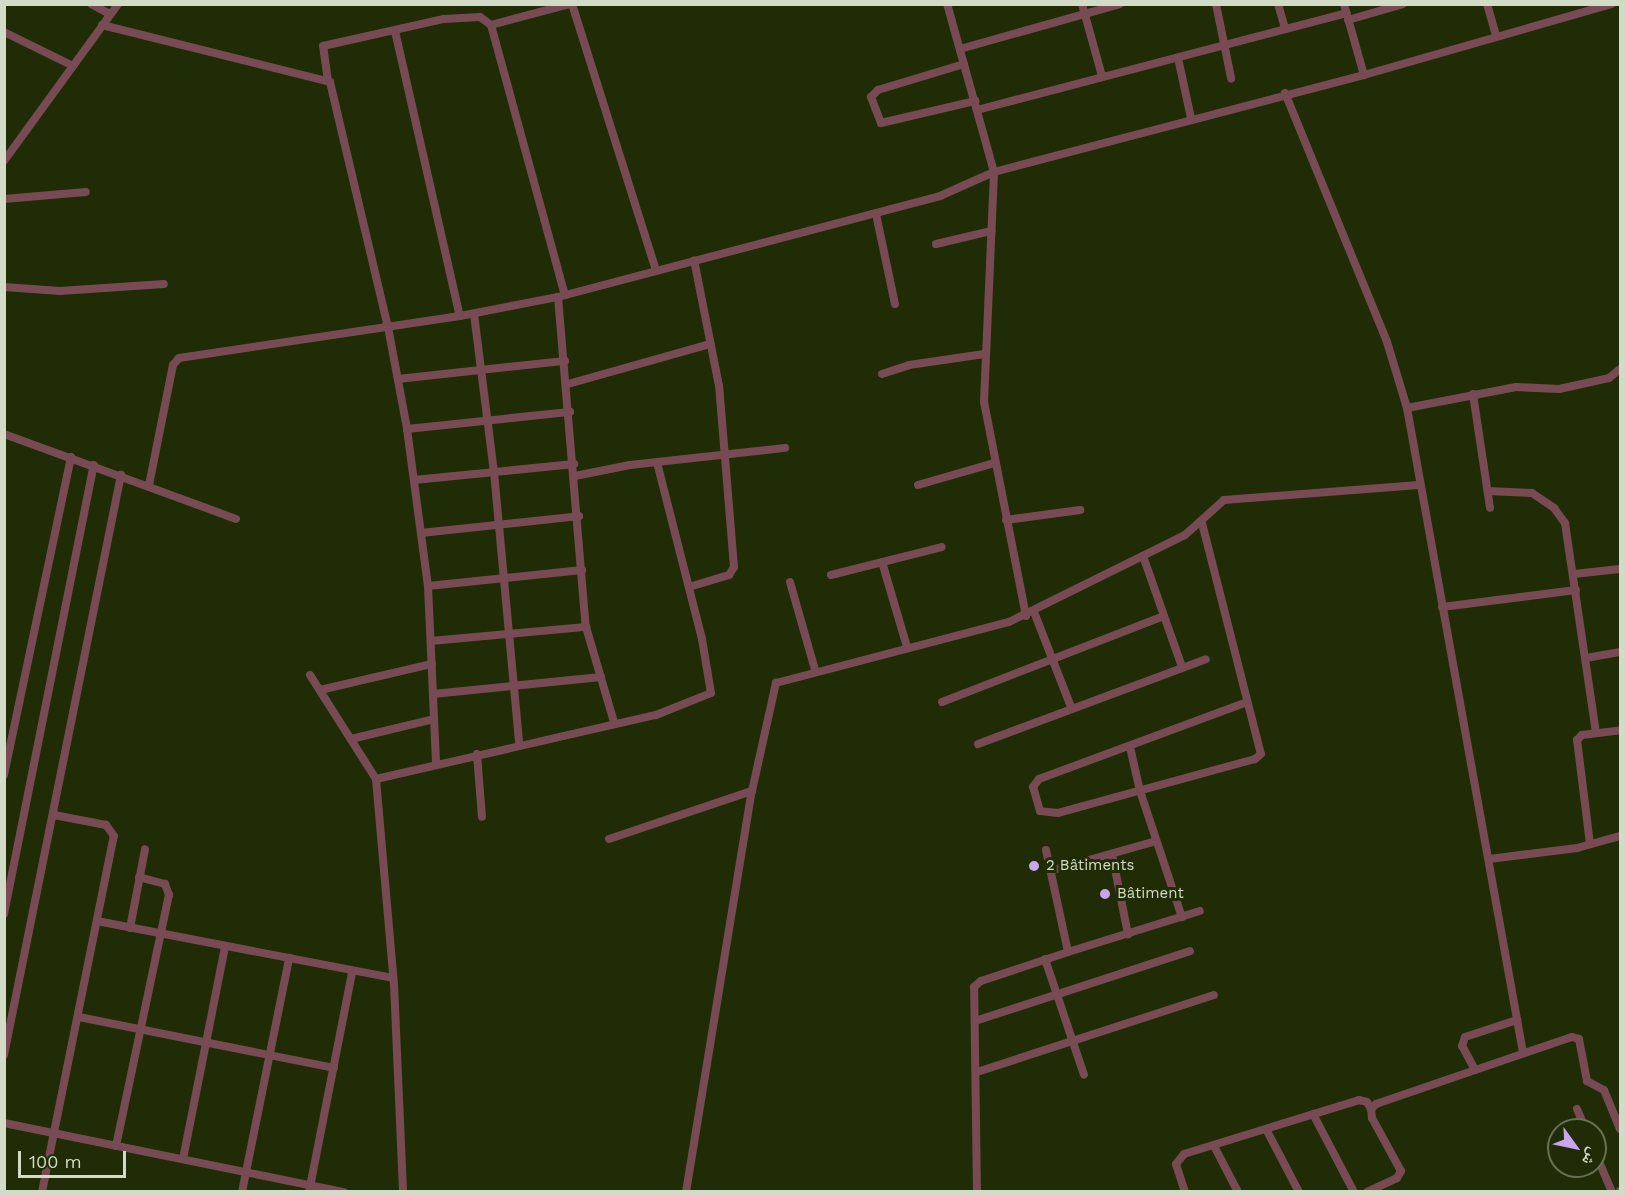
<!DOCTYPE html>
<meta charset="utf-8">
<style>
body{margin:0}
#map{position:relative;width:1625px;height:1196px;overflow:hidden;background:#1f2c06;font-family:"Work Sans","Noto Naskh Arabic",sans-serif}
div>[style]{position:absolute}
.minor>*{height:8px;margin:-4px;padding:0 4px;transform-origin:4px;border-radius:4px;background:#784b54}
.dots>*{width:16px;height:16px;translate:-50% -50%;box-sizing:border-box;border:3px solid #1f2c06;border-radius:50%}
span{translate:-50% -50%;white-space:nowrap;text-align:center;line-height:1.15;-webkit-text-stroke:6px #1f2c06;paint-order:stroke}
.poi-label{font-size:15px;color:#d1dbc5}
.left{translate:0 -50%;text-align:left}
.frame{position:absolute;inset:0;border:6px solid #d1dbc5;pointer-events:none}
.north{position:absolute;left:1547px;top:1118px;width:60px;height:60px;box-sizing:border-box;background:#1f2c06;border:2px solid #667252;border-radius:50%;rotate:123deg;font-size:16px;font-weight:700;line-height:24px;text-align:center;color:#d1dbc5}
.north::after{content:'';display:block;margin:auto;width:21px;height:27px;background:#c9a5ee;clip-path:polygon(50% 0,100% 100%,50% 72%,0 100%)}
.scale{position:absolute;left:18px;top:1151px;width:108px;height:27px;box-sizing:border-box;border:3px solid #d1dbc5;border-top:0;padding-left:8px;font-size:18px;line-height:21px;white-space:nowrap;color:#d1dbc5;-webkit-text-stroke:4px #1f2c06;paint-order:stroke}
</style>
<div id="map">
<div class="minor">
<div style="left:91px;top:4px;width:21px;rotate:28deg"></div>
<div style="left:572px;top:4px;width:280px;rotate:72.5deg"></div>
<div style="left:1082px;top:4px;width:75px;rotate:74.5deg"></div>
<div style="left:1216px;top:4px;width:76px;rotate:78.5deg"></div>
<div style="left:1278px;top:4px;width:26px;rotate:74deg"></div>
<div style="left:1344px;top:4px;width:74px;rotate:74.3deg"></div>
<div style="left:1487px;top:4px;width:33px;rotate:74deg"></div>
<div style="left:1348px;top:20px;width:57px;rotate:-16.2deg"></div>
<div style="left:102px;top:25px;width:235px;rotate:14deg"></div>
<div style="left:330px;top:82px;width:252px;rotate:76.7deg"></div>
<div style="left:388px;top:327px;width:104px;rotate:79.4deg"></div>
<div style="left:407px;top:429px;width:158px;rotate:82.4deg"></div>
<div style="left:428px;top:586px;width:178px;rotate:87.4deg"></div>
<div style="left:491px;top:25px;width:280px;rotate:74.7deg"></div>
<div style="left:395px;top:31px;width:292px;rotate:77.2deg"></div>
<div style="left:4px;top:32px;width:77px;rotate:26.2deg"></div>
<div style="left:960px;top:49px;width:166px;rotate:-15.7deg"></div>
<div style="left:1178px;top:58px;width:61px;rotate:77.8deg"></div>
<div style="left:964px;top:64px;width:90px;rotate:163.2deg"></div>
<div style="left:878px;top:90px;width:10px;rotate:135deg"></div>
<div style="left:871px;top:97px;width:28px;rotate:69deg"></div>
<div style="left:881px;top:123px;width:97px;rotate:-13.2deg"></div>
<div style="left:328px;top:81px;width:35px;rotate:-98deg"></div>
<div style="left:323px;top:46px;width:124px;rotate:-12.6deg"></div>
<div style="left:444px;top:19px;width:36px;rotate:-3deg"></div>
<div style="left:480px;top:17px;width:14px;rotate:36deg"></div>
<div style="left:491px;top:25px;width:82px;rotate:-14.9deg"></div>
<div style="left:1285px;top:93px;width:269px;rotate:67.7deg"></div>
<div style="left:1387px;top:342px;width:69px;rotate:73.1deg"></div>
<div style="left:1407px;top:408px;width:655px;rotate:79.8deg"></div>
<div style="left:977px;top:110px;width:382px;rotate:-14.7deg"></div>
<div style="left:4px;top:161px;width:194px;rotate:-54deg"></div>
<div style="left:4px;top:199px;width:82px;rotate:-4.9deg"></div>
<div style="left:876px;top:214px;width:92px;rotate:78.1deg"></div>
<div style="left:936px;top:244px;width:57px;rotate:-13.3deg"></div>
<div style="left:4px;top:287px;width:56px;rotate:4.1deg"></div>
<div style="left:60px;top:291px;width:104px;rotate:-3.9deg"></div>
<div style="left:558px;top:297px;width:331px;rotate:85.2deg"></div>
<div style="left:586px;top:627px;width:99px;rotate:73.6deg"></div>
<div style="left:474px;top:314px;width:159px;rotate:82.8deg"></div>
<div style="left:494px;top:472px;width:273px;rotate:84.7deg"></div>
<div style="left:882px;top:374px;width:28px;rotate:-18deg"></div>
<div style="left:909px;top:365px;width:76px;rotate:-8.3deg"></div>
<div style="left:398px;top:379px;width:168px;rotate:-6.2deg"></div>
<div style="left:568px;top:384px;width:148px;rotate:-15.7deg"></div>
<div style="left:1473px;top:394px;width:115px;rotate:81.5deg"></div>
<div style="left:1407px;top:408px;width:111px;rotate:-10.9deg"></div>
<div style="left:1516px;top:387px;width:43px;rotate:2.7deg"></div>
<div style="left:1559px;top:389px;width:51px;rotate:-12.4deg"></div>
<div style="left:1609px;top:378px;width:14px;rotate:-39deg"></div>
<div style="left:407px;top:429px;width:164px;rotate:-6deg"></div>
<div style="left:4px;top:434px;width:247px;rotate:20.1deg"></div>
<div style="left:575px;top:476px;width:56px;rotate:-11.3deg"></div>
<div style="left:630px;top:465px;width:156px;rotate:-6.3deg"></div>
<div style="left:414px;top:480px;width:161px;rotate:-5.7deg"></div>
<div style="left:149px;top:485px;width:122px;rotate:-78.7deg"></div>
<div style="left:173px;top:365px;width:9px;rotate:-49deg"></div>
<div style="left:179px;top:358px;width:284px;rotate:-8.5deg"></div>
<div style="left:460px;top:316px;width:100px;rotate:-11deg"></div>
<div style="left:558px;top:297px;width:395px;rotate:-14.8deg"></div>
<div style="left:940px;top:196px;width:59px;rotate:-24deg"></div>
<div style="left:994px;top:172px;width:174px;rotate:-105.6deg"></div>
<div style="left:918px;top:485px;width:79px;rotate:-16.1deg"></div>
<div style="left:1488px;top:491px;width:44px;rotate:2.6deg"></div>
<div style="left:1532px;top:493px;width:27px;rotate:34deg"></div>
<div style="left:1554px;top:508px;width:19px;rotate:54deg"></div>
<div style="left:1565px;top:523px;width:212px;rotate:81.6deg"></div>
<div style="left:1006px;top:520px;width:75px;rotate:-7.7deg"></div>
<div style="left:1202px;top:523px;width:238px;rotate:75.7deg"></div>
<div style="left:1261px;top:754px;width:8px;rotate:140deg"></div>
<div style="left:1255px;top:759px;width:204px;rotate:164.7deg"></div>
<div style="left:1058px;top:813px;width:18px;rotate:-174deg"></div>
<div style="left:1040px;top:811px;width:25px;rotate:-106deg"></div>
<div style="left:1033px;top:787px;width:10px;rotate:-53deg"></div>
<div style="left:1039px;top:779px;width:222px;rotate:-20.3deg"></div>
<div style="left:421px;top:533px;width:159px;rotate:-6.1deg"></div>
<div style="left:1143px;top:556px;width:118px;rotate:70.6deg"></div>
<div style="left:882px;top:562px;width:89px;rotate:73.6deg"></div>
<div style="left:1574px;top:574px;width:46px;rotate:-6.2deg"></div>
<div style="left:831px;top:575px;width:114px;rotate:-14.2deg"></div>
<div style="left:790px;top:582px;width:91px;rotate:74.1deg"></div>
<div style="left:428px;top:586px;width:155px;rotate:-5.9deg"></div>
<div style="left:689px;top:587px;width:42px;rotate:-16.7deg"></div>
<div style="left:729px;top:575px;width:9px;rotate:-58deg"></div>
<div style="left:734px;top:567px;width:182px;rotate:-94.7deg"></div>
<div style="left:719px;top:386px;width:128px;rotate:-101.2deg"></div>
<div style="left:1442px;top:607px;width:135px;rotate:-7.2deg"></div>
<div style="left:1034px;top:612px;width:102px;rotate:68.7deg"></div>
<div style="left:1026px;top:616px;width:218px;rotate:-101.1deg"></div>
<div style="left:984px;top:402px;width:230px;rotate:-87.5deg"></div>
<div style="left:994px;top:172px;width:383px;rotate:-14.7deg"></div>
<div style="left:1364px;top:75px;width:257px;rotate:-16deg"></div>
<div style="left:431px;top:641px;width:156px;rotate:-5.2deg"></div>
<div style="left:1586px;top:658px;width:35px;rotate:-10deg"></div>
<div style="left:310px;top:675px;width:123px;rotate:57.6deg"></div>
<div style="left:376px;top:779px;width:206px;rotate:85deg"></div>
<div style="left:394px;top:984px;width:208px;rotate:87.5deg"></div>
<div style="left:320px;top:690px;width:115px;rotate:-13.1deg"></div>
<div style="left:433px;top:694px;width:169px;rotate:-5.8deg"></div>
<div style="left:942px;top:702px;width:238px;rotate:-21.2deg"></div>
<div style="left:351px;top:739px;width:85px;rotate:-13.5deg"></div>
<div style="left:978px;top:744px;width:243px;rotate:-20.4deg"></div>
<div style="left:1130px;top:747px;width:45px;rotate:77.2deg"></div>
<div style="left:1140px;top:791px;width:133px;rotate:71.6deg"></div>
<div style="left:477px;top:754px;width:63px;rotate:85.5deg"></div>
<div style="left:4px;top:775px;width:325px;rotate:-78.1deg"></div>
<div style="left:376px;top:779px;width:287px;rotate:-12.9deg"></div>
<div style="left:656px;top:715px;width:59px;rotate:-21.8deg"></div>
<div style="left:711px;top:693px;width:55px;rotate:-99.5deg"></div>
<div style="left:702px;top:639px;width:182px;rotate:-104.3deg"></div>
<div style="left:609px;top:839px;width:151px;rotate:-18.6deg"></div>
<div style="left:1590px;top:844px;width:105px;rotate:-97.1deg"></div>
<div style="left:1577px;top:740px;width:7px;rotate:-45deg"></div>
<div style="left:1582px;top:735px;width:38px;rotate:-7deg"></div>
<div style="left:1046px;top:850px;width:104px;rotate:77.8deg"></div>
<div style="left:1112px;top:854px;width:82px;rotate:78.7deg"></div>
<div style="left:1489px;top:859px;width:89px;rotate:-7.1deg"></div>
<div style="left:1577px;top:848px;width:45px;rotate:-15.6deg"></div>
<div style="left:1050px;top:871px;width:110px;rotate:-15.8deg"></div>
<div style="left:4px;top:914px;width:458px;rotate:-78.7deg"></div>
<div style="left:97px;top:921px;width:301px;rotate:10.9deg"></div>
<div style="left:130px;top:928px;width:80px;rotate:-79.2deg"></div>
<div style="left:1045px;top:959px;width:122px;rotate:71.4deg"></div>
<div style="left:79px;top:1017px;width:260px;rotate:11.3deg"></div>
<div style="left:975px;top:1021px;width:226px;rotate:-18deg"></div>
<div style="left:4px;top:1055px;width:592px;rotate:-78.6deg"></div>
<div style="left:1475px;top:1070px;width:27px;rotate:-118deg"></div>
<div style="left:1462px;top:1046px;width:9px;rotate:-72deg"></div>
<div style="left:1465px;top:1037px;width:55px;rotate:-18.1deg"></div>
<div style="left:977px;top:1072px;width:249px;rotate:-18deg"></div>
<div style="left:1577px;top:1109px;width:23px;rotate:67deg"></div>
<div style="left:1313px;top:1114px;width:88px;rotate:62.3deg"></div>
<div style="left:4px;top:1123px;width:347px;rotate:11.5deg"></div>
<div style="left:1266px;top:1129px;width:71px;rotate:62.4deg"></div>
<div style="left:116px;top:1146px;width:257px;rotate:-78.1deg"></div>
<div style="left:169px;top:895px;width:12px;rotate:-110deg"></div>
<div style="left:165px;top:884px;width:27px;rotate:-165deg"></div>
<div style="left:1214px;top:1146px;width:52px;rotate:62.4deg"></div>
<div style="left:1595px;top:1152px;width:43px;rotate:67deg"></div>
<div style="left:183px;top:1159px;width:217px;rotate:-78.8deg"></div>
<div style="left:42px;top:1192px;width:363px;rotate:-78.6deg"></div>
<div style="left:114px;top:836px;width:14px;rotate:-126deg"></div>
<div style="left:106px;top:825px;width:53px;rotate:-169.1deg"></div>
<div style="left:242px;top:1192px;width:239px;rotate:-78.6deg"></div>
<div style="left:309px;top:1192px;width:224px;rotate:-78.9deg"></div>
<div style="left:686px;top:1192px;width:406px;rotate:-80.7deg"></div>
<div style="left:752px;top:791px;width:111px;rotate:-77.5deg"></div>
<div style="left:776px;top:683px;width:241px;rotate:-14.7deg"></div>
<div style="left:1009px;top:622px;width:196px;rotate:-26.3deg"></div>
<div style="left:1185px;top:535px;width:52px;rotate:-41.9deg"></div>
<div style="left:1224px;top:500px;width:195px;rotate:-4.4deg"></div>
<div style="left:977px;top:1192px;width:205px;rotate:-90.8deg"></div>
<div style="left:974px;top:987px;width:9px;rotate:-41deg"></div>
<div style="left:981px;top:981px;width:92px;rotate:-18.4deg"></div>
<div style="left:1068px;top:952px;width:138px;rotate:-17.3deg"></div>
<div style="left:1185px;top:1192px;width:29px;rotate:-108deg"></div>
<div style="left:1176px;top:1164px;width:13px;rotate:-51deg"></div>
<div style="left:1184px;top:1154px;width:183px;rotate:-17.1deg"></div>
<div style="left:1359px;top:1100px;width:8px;rotate:14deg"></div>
<div style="left:1367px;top:1102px;width:8px;rotate:60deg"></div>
<div style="left:1367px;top:1192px;width:33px;rotate:-25deg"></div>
<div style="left:1397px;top:1178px;width:8px;rotate:-60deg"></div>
<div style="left:1401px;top:1171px;width:60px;rotate:-118.7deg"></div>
<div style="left:1372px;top:1118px;width:9px;rotate:-96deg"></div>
<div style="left:1371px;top:1109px;width:7px;rotate:-45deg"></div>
<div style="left:1376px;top:1104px;width:207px;rotate:-18.9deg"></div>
<div style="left:1572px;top:1037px;width:7px;rotate:16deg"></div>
<div style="left:1579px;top:1039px;width:43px;rotate:79.2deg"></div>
<div style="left:1587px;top:1081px;width:19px;rotate:28deg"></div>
<div style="left:1604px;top:1090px;width:42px;rotate:67.7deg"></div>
<div style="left:1620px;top:1192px;width:1px;rotate:-90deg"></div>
</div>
<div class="dots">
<div style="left:1034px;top:866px;background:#c9a5ee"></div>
<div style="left:1105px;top:894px;background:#c9a5ee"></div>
</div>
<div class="poi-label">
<span class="left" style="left:1046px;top:866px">2 Bâtiments</span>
<span class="left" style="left:1117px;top:894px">Bâtiment</span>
</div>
<div class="frame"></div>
<div class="north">ش</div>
<div class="scale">100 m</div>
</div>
